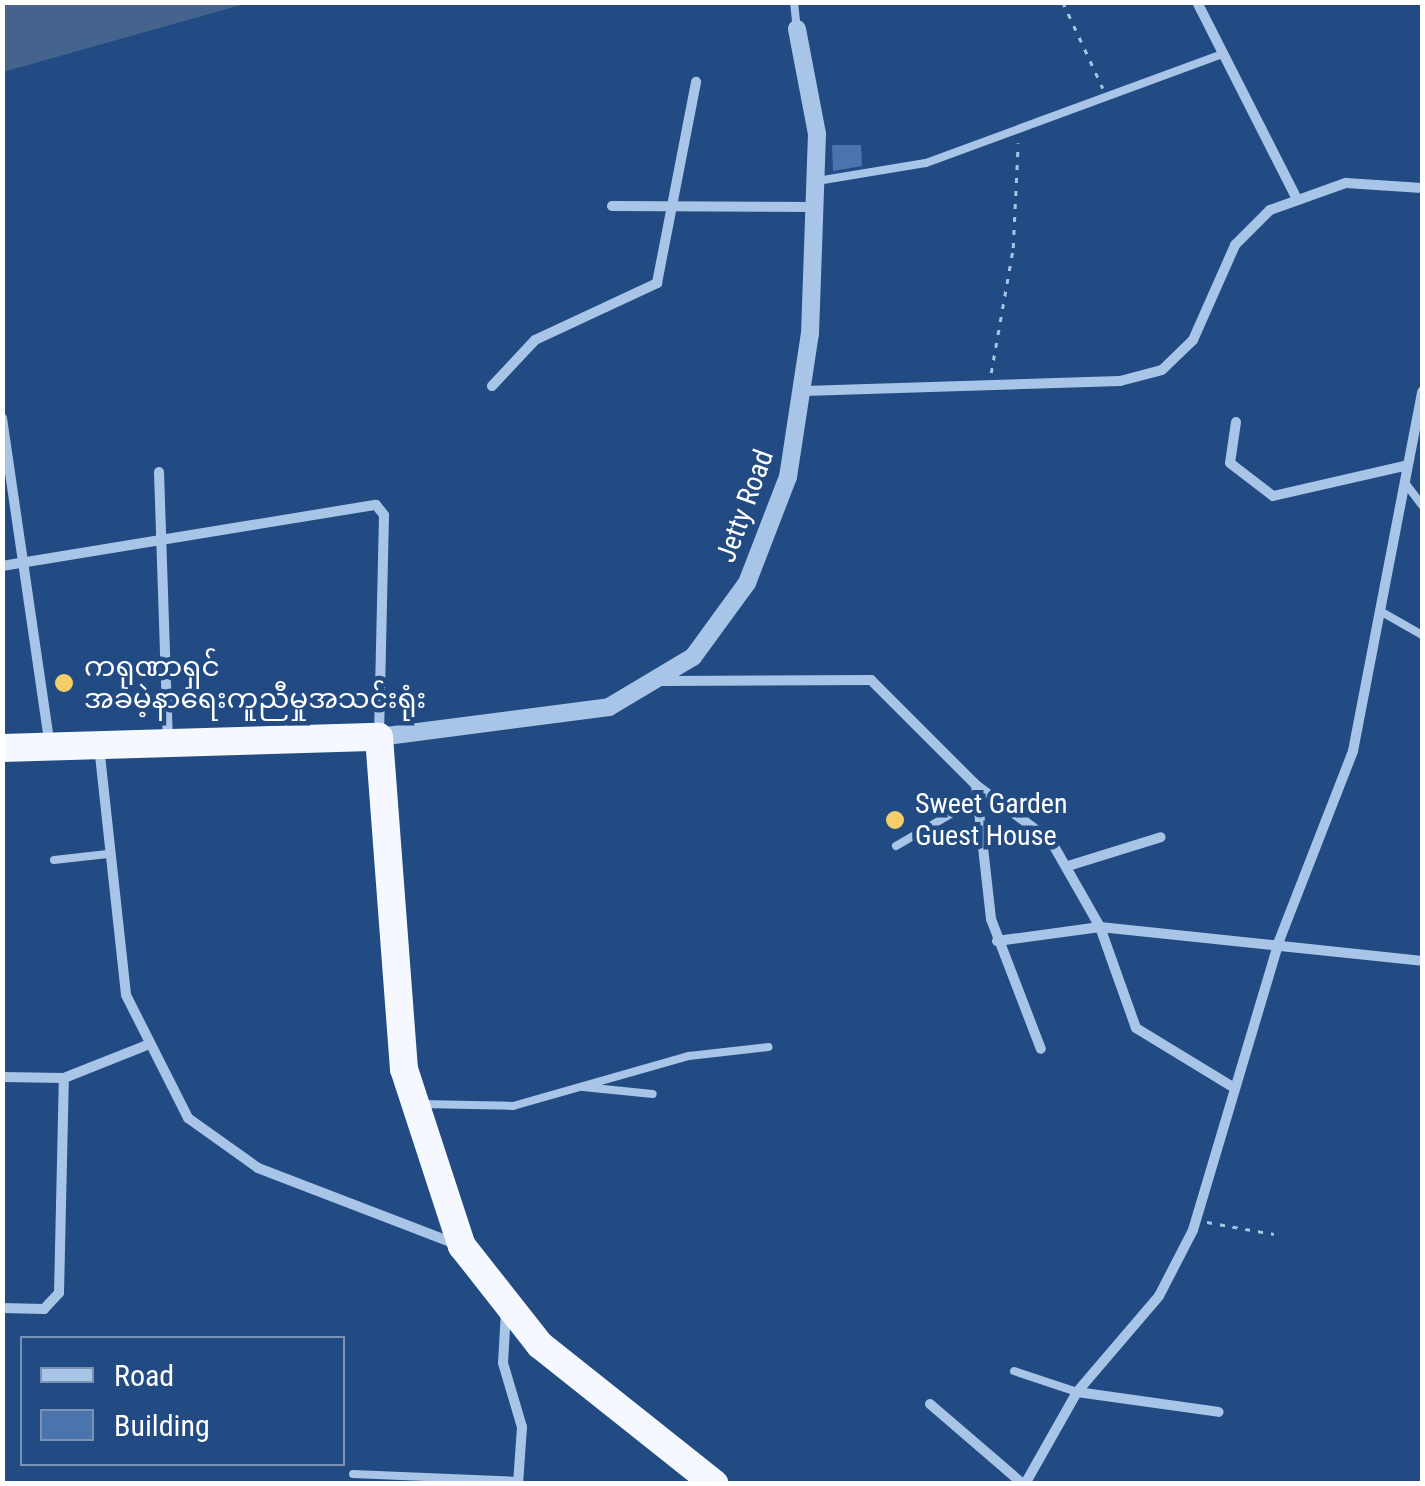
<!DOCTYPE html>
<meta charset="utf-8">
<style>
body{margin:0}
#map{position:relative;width:1425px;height:1486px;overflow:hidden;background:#214b82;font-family:"Roboto Condensed","Noto Sans Myanmar",sans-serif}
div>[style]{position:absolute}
.water>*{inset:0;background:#45648d}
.building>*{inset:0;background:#4a74ab}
.path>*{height:2.5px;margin-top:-1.25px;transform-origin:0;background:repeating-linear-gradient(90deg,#a8c5e8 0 5px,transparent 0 13px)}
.service>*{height:8px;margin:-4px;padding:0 4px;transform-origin:4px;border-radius:4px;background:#a8c5e8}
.minor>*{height:10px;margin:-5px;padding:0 5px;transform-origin:5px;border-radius:5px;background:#a8c5e8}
.tertiary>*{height:18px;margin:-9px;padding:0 9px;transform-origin:9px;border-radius:9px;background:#a8c5e8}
.trunk>*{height:28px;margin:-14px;padding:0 14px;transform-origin:14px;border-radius:14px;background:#f5f8fe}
.dots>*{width:28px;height:28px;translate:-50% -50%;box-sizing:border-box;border:5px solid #214b82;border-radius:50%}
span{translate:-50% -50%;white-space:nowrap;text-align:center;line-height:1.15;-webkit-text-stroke:9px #214b82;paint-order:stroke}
.street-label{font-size:28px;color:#fff}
.poi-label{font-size:28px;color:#fff}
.left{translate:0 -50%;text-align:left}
.frame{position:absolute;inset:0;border:5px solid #fff;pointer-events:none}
.legend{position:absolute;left:20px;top:1336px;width:325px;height:130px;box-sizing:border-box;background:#214b82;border:2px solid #7a93b4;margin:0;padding:12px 18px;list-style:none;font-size:30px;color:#fff}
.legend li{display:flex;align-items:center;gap:20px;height:50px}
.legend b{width:50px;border:2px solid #7a93b4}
</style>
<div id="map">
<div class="water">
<div style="clip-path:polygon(3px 2px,248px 2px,248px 3px,3px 72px)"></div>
</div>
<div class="building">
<div style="clip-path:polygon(832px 145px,861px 145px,862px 166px,833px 171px)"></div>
</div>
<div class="path">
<div style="left:1063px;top:2px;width:95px;rotate:65.1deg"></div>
<div style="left:991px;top:373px;width:127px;rotate:-80deg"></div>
<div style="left:1013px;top:248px;width:105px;rotate:-87.3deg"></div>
<div style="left:1207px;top:1222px;width:68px;rotate:10.2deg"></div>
</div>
<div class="service">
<div style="left:794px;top:2px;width:27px;rotate:84deg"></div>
<div style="left:817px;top:181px;width:110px;rotate:-9.4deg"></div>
<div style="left:926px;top:163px;width:313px;rotate:-20.2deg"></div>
<div style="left:1406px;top:484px;width:26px;rotate:53deg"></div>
<div style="left:1380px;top:611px;width:48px;rotate:29.7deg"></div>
<div style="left:896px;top:846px;width:95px;rotate:-30.3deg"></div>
<div style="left:54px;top:860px;width:54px;rotate:-6.3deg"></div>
<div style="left:583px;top:1087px;width:70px;rotate:5.7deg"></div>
<div style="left:421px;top:1104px;width:92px;rotate:1.2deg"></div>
<div style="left:513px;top:1106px;width:183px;rotate:-15.9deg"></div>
<div style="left:689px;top:1056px;width:80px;rotate:-6.5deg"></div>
<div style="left:1014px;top:1371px;width:66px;rotate:18.4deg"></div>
<div style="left:353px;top:1474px;width:166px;rotate:2.4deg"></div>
</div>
<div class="minor">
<div style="left:1197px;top:2px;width:216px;rotate:63.1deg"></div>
<div style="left:612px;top:206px;width:204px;rotate:0.3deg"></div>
<div style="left:492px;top:386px;width:63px;rotate:-46.9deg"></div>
<div style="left:535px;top:340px;width:135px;rotate:-25deg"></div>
<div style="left:657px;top:283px;width:205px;rotate:-79deg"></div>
<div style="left:804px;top:391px;width:316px;rotate:-1.8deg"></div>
<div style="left:1120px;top:381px;width:43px;rotate:-14.7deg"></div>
<div style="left:1162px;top:370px;width:43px;rotate:-44.1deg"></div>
<div style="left:1193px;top:340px;width:104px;rotate:-66.1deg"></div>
<div style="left:1235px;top:245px;width:49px;rotate:-45deg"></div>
<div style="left:1270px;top:210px;width:81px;rotate:-19.6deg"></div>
<div style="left:1346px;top:183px;width:76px;rotate:3.8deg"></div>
<div style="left:2px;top:418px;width:327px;rotate:81.7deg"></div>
<div style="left:1236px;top:422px;width:41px;rotate:98.3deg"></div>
<div style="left:1230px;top:463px;width:54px;rotate:37.5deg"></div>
<div style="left:1273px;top:496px;width:134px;rotate:-12.9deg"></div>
<div style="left:159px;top:472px;width:265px;rotate:88.1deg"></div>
<div style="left:2px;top:566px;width:379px;rotate:-9.3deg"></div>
<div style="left:376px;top:505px;width:13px;rotate:51deg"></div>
<div style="left:384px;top:515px;width:222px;rotate:91.3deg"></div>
<div style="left:663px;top:681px;width:208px;rotate:-0.3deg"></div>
<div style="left:871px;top:680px;width:148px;rotate:45deg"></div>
<div style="left:976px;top:785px;width:94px;rotate:36.7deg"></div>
<div style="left:1051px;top:841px;width:99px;rotate:60.3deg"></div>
<div style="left:1100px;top:927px;width:107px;rotate:70.4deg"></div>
<div style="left:1136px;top:1028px;width:111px;rotate:31.4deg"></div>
<div style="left:99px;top:746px;width:250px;rotate:83.8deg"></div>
<div style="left:126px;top:995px;width:138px;rotate:63.2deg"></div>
<div style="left:188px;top:1118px;width:86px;rotate:35.5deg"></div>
<div style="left:258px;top:1168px;width:212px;rotate:21deg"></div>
<div style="left:976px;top:785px;width:135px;rotate:83.6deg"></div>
<div style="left:991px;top:919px;width:139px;rotate:69deg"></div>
<div style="left:1068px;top:866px;width:97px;rotate:-17.3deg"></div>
<div style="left:997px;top:941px;width:104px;rotate:-7.7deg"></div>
<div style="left:1100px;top:927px;width:324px;rotate:6deg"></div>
<div style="left:2px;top:1077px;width:62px;rotate:0.9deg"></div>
<div style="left:64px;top:1078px;width:87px;rotate:-21.6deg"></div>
<div style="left:2px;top:1308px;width:42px;rotate:1.4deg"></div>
<div style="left:44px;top:1309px;width:22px;rotate:-47deg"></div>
<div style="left:59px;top:1293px;width:215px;rotate:-88.7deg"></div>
<div style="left:506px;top:1311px;width:52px;rotate:93.3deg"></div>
<div style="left:503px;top:1363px;width:67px;rotate:73.5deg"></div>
<div style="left:522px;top:1427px;width:57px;rotate:94deg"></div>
<div style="left:1077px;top:1392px;width:143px;rotate:8deg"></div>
<div style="left:930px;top:1404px;width:123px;rotate:40.7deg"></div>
<div style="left:1025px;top:1484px;width:106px;rotate:-60.5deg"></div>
<div style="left:1077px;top:1392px;width:126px;rotate:-49.5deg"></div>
<div style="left:1159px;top:1296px;width:74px;rotate:-62.7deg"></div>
<div style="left:1193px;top:1230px;width:302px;rotate:-73.4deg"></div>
<div style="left:1279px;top:941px;width:204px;rotate:-68.7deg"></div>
<div style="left:1353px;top:751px;width:366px;rotate:-79.1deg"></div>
</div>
<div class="tertiary">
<div style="left:379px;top:737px;width:232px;rotate:-7.4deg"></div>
<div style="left:609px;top:707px;width:98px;rotate:-30.8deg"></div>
<div style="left:693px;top:657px;width:92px;rotate:-53.9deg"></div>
<div style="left:747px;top:583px;width:114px;rotate:-68.9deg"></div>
<div style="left:788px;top:477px;width:145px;rotate:-81.3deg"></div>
<div style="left:810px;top:334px;width:200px;rotate:-88deg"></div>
<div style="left:817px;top:134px;width:107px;rotate:-100.8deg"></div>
</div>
<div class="trunk">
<div style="left:2px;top:748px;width:377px;rotate:-1.7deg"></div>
<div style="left:379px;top:737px;width:333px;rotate:85.7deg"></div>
<div style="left:404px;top:1069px;width:186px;rotate:71.9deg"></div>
<div style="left:462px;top:1246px;width:126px;rotate:51.8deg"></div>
<div style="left:540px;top:1345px;width:223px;rotate:38.5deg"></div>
</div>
<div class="dots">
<div style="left:64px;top:683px;background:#f5ce69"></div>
<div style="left:895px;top:820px;background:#f5ce69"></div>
</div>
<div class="street-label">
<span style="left:745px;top:506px;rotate:-70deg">Jetty Road</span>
</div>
<div class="poi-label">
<span class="left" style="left:84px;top:683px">ကရုဏာရှင်<br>အခမဲ့နာရေးကူညီမှုအသင်းရုံး</span>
<span class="left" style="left:915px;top:820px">Sweet Garden<br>Guest House</span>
</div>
<div class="frame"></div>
<ul class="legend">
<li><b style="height:12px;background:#a8c5e8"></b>Road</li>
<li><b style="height:28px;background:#4a74ab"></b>Building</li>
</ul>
</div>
